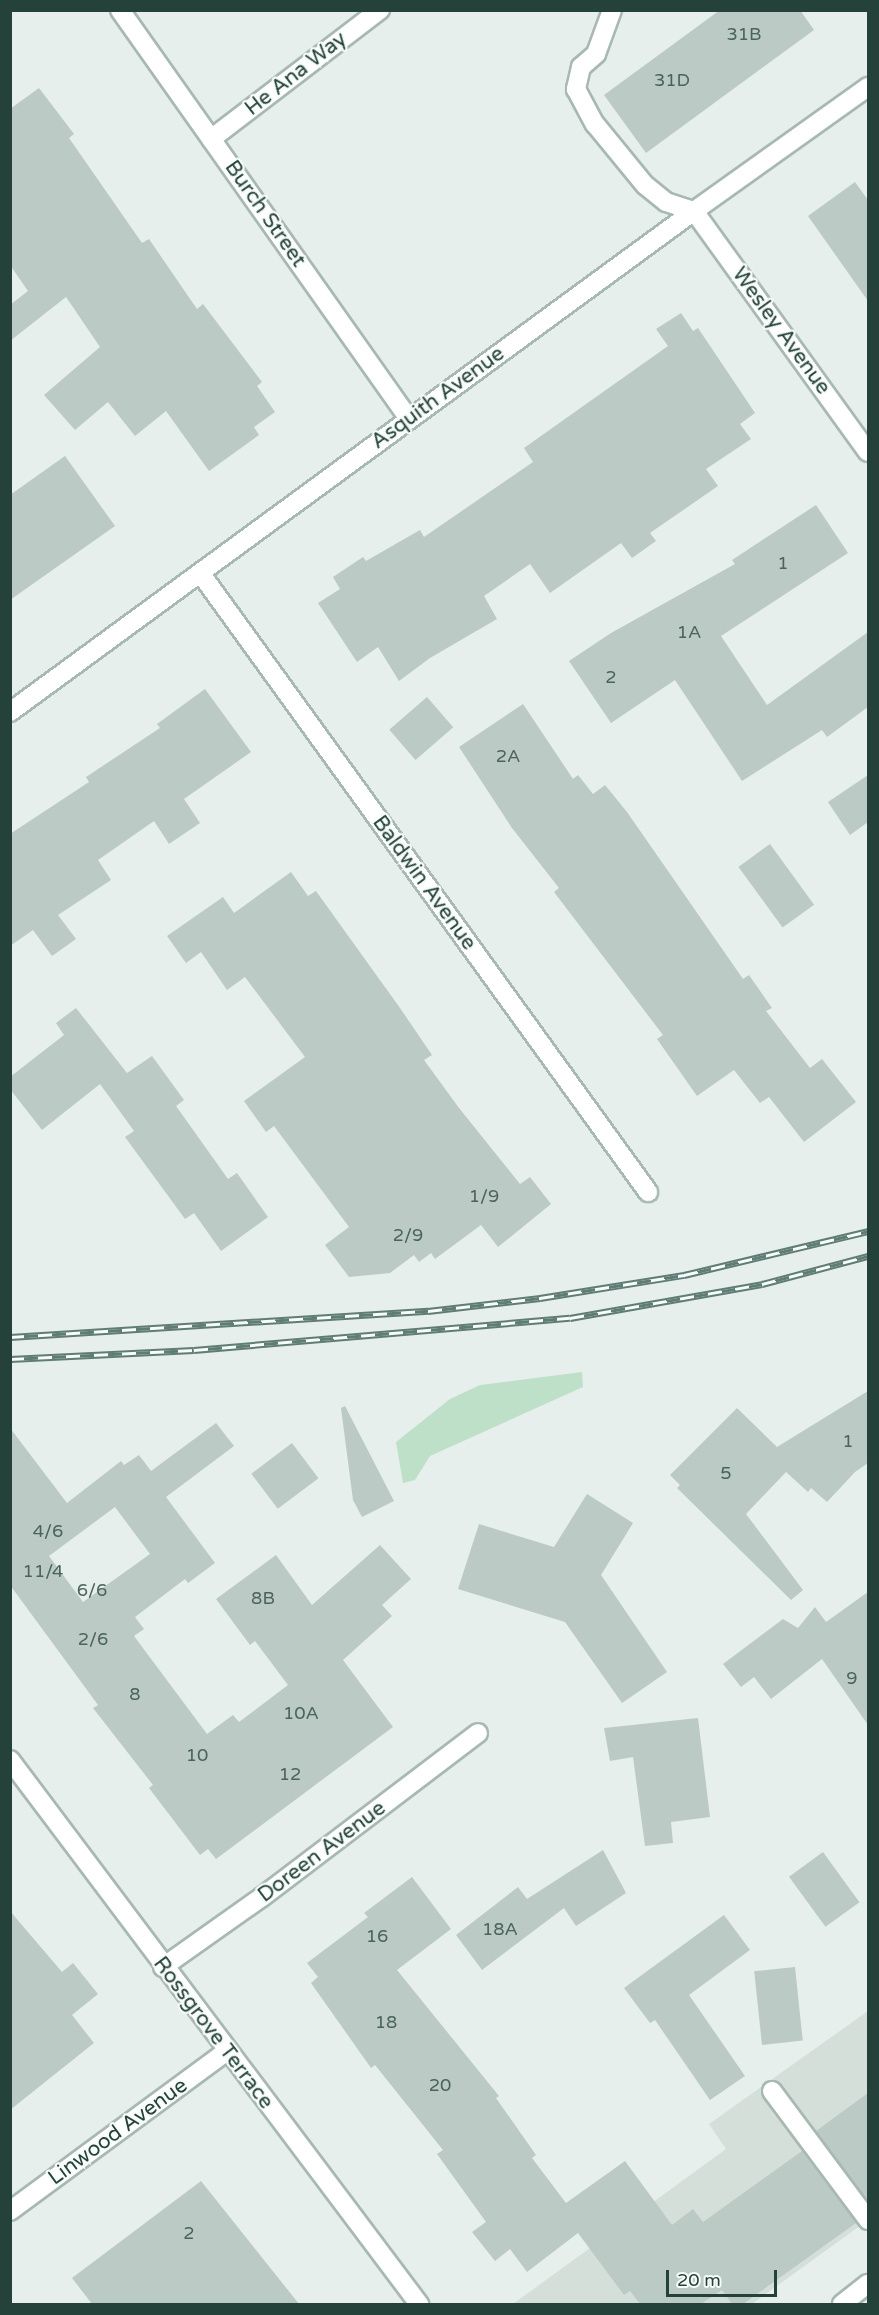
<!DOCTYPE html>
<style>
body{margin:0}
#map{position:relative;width:879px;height:2315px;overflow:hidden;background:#e6efeb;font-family:"Varela Round",sans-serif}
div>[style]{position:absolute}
.built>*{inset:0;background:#d4dfda}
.green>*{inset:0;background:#bfe0c8}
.building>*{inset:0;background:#bbcac4;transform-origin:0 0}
.roads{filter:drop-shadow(2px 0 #a8b8b2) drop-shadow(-2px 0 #a8b8b2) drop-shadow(0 2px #a8b8b2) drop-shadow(0 -2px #a8b8b2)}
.service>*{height:18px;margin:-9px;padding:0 9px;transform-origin:9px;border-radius:9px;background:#fff}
.minor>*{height:18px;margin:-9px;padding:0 9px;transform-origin:9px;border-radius:9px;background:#fff}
.tertiary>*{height:18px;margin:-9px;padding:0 9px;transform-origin:9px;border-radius:9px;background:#fff}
.rail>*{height:7px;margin-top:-3.5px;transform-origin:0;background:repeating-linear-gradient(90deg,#f7fbf9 0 14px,#5f7d75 0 28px);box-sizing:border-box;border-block:2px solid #5f7d75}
span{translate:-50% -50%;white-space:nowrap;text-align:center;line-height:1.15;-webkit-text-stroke:4.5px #f7fbf9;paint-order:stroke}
.number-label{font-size:18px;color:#4a645c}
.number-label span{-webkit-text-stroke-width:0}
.street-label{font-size:21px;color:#24423a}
.frame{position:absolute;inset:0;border:12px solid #24423a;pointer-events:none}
.scale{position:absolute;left:666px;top:2270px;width:111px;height:27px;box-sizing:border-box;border:3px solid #24423a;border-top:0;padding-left:8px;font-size:18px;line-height:21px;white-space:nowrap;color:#24423a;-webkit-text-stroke:4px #f7fbf9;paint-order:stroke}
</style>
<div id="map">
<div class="built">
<div style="clip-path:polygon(868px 2011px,868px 2220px,752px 2304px,513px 2304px,726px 2149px,709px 2124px)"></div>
</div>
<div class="green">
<div style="clip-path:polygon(582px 1372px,583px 1387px,430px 1456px,415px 1480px,403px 1483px,396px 1442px,450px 1399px,480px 1385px)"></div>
</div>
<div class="building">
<div style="clip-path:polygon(720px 10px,800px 10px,814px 30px,646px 153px,604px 95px)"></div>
<div style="clip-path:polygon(39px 88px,74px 134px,69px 138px,142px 243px,149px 239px,197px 309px,203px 304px,262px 382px,257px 386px,275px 412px,254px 427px,259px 435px,209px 471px,166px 411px,135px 436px,108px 402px,75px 430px,44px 395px,100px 347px,66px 297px,10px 341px,10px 305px,28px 291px,10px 265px,10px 109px)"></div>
<div style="clip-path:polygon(855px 182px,868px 200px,868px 301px,808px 216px)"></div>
<div style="clip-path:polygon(681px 313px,693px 331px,698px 328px,755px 413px,740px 424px,751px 439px,706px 469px,718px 486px,650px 533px,656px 541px,632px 558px,621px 543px,550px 593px,530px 564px,484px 596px,497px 619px,430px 658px,399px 681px,378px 647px,357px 662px,318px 603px,340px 589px,333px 577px,363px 557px,366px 561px,420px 530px,424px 537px,533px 462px,524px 448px,668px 346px,656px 329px)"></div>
<div style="clip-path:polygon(65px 456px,115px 526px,10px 600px,10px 495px)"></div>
<div style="clip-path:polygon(816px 505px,848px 553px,721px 636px,767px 705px,868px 632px,868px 707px,827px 737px,822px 730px,742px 781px,675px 680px,611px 723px,569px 661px,611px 633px,735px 564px,732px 560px)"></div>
<div style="clip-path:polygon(205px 689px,251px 752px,184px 799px,200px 823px,169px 844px,154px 821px,98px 860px,111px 880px,58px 915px,76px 939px,52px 956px,33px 930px,10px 946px,10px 834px,89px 782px,86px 777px,160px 728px,157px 724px)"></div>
<div style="left:427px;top:697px;width:40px;height:50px;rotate:49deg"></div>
<div style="clip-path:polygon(523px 704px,573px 779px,578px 775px,593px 794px,605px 785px,627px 812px,743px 979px,749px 975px,772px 1008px,766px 1011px,810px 1068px,822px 1059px,856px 1102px,804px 1142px,769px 1097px,760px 1103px,734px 1070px,697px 1096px,657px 1039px,663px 1035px,554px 892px,559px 888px,512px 828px,459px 747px)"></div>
<div style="clip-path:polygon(868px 775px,868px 822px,850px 835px,828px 802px)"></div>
<div style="left:770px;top:844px;width:75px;height:39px;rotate:54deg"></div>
<div style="clip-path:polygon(291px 872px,308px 896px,316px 891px,400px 1008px,432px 1055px,424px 1060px,459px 1108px,520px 1184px,530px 1177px,551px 1204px,498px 1247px,481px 1225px,435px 1259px,431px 1253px,419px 1262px,414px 1255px,390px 1273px,349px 1277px,325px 1245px,349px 1227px,274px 1126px,266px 1132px,244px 1101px,305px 1057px,245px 977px,227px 990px,201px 952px,186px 963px,167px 936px,223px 897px,234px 913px)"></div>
<div style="clip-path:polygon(76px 1008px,127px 1073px,152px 1056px,184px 1100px,176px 1106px,228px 1179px,237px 1173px,268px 1217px,221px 1251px,194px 1213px,185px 1219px,125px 1137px,134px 1131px,100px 1084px,42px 1130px,10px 1089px,10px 1077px,64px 1035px,56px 1023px)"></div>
<div style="clip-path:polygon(868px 1391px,868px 1463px,855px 1472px,827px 1502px,811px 1488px,808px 1492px,786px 1472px,746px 1514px,803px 1590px,791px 1600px,677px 1488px,680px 1485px,670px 1475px,737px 1408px,777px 1447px)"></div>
<div style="clip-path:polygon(345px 1406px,394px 1501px,362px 1517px,353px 1500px,341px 1408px)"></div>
<div style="clip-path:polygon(evenodd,216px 1423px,234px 1446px,166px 1497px,215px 1563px,188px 1583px,185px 1579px,135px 1617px,144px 1629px,134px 1636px,207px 1734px,233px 1715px,239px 1722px,288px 1685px,255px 1641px,250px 1645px,216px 1599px,276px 1555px,312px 1605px,380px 1545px,411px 1579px,382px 1605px,392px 1616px,343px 1660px,393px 1727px,216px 1859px,208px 1849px,200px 1855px,149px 1788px,153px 1785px,93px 1708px,98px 1705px,10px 1585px,10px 1428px,67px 1503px,121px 1461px,124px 1465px,139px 1455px,151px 1471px,216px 1423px,115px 1507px,150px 1554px,83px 1602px,49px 1556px,115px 1507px)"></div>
<div style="left:292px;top:1443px;width:44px;height:51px;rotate:53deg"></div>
<div style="clip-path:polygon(587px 1494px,633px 1523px,601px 1575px,667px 1672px,622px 1703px,565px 1622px,458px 1589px,479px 1524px,554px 1547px)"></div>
<div style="clip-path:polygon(868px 1592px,868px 1725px,822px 1659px,771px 1699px,754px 1677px,741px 1687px,723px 1664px,783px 1619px,798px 1628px,815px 1607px,826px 1622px)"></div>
<div style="clip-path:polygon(698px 1718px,710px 1817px,671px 1822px,673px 1843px,645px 1846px,633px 1757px,610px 1761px,604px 1728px)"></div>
<div style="clip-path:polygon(603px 1850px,626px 1893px,576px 1926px,564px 1908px,482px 1970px,456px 1935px,518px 1887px,527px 1899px)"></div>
<div style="left:823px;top:1852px;width:62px;height:42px;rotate:54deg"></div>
<div style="clip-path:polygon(412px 1877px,451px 1929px,397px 1970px,499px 2096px,496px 2098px,536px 2155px,532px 2158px,566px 2203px,625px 2161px,672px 2225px,693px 2209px,703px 2222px,802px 2151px,856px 2223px,743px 2304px,732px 2304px,722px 2290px,701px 2304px,640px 2304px,630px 2291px,624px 2295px,578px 2233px,527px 2272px,510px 2249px,495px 2261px,472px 2232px,486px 2222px,437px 2154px,443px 2150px,375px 2065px,371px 2068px,311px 1983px,318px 1977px,307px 1963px,368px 1917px,364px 1913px)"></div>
<div style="clip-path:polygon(10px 1911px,62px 1972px,73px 1963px,98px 1994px,72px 2015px,94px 2043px,10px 2110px)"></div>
<div style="clip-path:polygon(724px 1915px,750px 1950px,689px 1995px,745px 2076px,710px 2100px,655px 2020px,650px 2023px,624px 1988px)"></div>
<div style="left:795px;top:1967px;width:74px;height:41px;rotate:84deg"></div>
<div style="clip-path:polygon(868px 2093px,868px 2202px,816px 2131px)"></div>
<div style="clip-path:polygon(201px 2181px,299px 2304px,92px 2304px,72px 2278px)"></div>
</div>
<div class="roads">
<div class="service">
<div style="left:772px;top:2091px;width:161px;rotate:53.3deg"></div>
</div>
<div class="minor">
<div style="left:120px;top:10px;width:501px;rotate:54.75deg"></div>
<div style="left:612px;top:10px;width:47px;rotate:110deg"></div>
<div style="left:596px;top:54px;width:20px;rotate:139deg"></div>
<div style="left:581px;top:67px;width:23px;rotate:103deg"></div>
<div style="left:576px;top:89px;width:40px;rotate:62deg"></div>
<div style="left:595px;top:124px;width:79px;rotate:50.7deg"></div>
<div style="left:645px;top:185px;width:27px;rotate:39deg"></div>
<div style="left:666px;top:202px;width:29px;rotate:18deg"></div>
<div style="left:694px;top:211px;width:297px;rotate:54.2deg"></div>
<div style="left:211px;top:139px;width:213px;rotate:-37.4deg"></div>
<div style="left:201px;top:574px;width:763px;rotate:54.12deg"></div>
<div style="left:10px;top:1760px;width:681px;rotate:53.06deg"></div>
<div style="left:163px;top:1967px;width:121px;rotate:-35.3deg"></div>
<div style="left:262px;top:1897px;width:271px;rotate:-37.2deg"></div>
<div style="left:10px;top:2211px;width:268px;rotate:-36.4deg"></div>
<div style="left:842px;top:2304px;width:33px;rotate:-38deg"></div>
</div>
<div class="tertiary">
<div style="left:10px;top:712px;width:848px;rotate:-36.22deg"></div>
<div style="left:694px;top:211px;width:214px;rotate:-35.5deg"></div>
</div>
</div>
<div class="rail">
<div style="left:10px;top:1337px;width:419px;rotate:-3.6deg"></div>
<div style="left:428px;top:1311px;width:113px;rotate:-6.6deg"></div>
<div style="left:540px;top:1298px;width:146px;rotate:-9.1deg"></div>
<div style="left:684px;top:1275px;width:189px;rotate:-13.4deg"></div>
<div style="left:10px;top:1359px;width:184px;rotate:-2.8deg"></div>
<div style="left:194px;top:1350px;width:377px;rotate:-4.9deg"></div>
<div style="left:570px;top:1318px;width:195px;rotate:-10deg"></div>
<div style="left:762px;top:1284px;width:110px;rotate:-14.8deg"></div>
</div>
<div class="number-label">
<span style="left:744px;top:34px">31B</span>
<span style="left:672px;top:80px">31D</span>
<span style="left:783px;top:563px">1</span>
<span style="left:689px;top:632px">1A</span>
<span style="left:611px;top:677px">2</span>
<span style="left:508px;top:756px">2A</span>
<span style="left:484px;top:1196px">1/9</span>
<span style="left:408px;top:1235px">2/9</span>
<span style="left:848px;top:1441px">1</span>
<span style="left:726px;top:1473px">5</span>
<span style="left:48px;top:1531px">4/6</span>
<span style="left:43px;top:1571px">11/4</span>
<span style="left:92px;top:1590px">6/6</span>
<span style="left:263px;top:1598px">8B</span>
<span style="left:93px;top:1639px">2/6</span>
<span style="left:852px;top:1678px">9</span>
<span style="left:135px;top:1694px">8</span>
<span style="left:301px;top:1713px">10A</span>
<span style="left:197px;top:1755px">10</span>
<span style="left:290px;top:1774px">12</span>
<span style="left:500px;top:1929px">18A</span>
<span style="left:377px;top:1936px">16</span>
<span style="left:386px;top:2022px">18</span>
<span style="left:440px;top:2085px">20</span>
<span style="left:189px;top:2233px">2</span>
</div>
<div class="street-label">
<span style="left:296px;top:74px;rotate:-38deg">He Ana Way</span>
<span style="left:265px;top:214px;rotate:55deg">Burch Street</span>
<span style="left:781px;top:331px;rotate:54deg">Wesley Avenue</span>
<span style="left:438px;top:398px;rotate:-36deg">Asquith Avenue</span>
<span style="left:424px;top:883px;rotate:54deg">Baldwin Avenue</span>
<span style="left:322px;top:1852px;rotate:-37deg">Doreen Avenue</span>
<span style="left:213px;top:2033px;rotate:53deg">Rossgrove Terrace</span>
<span style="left:118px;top:2132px;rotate:-36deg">Linwood Avenue</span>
</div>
<div class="frame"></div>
<div class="scale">20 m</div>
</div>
